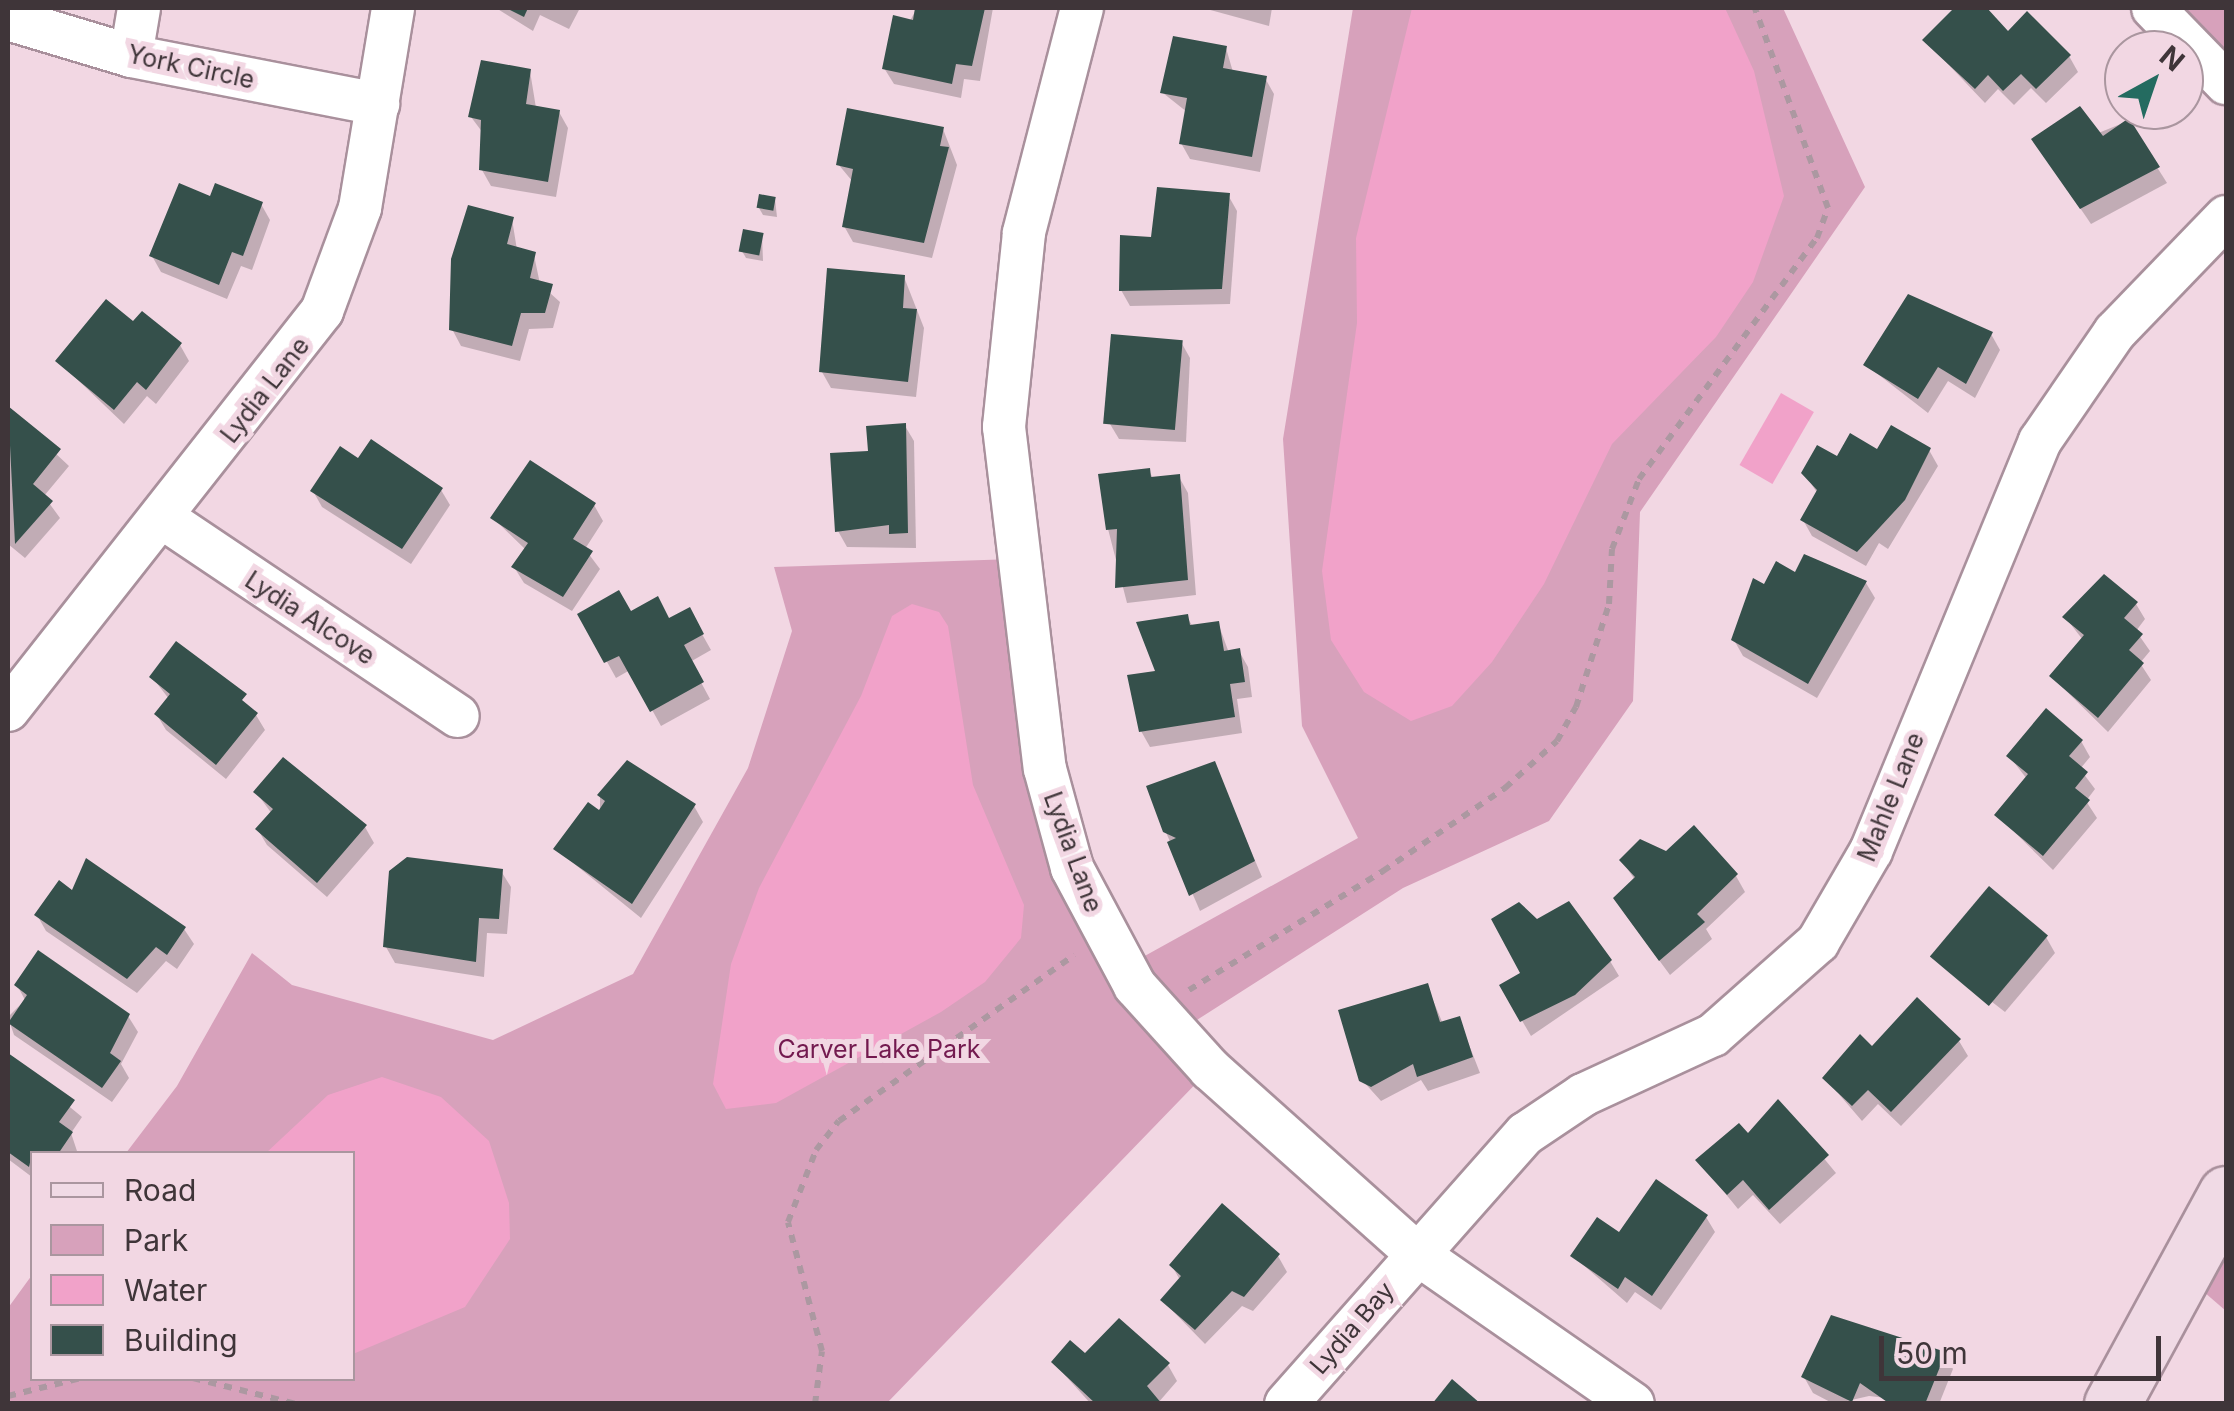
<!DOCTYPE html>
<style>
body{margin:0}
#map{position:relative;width:2234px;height:1411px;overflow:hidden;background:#f2d7e3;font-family:Inter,sans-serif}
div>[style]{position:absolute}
.green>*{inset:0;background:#d7a1bb}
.water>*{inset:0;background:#f1a2c9;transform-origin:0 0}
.shadow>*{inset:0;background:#0003}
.building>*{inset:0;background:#35504b;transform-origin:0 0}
.path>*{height:6px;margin-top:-3px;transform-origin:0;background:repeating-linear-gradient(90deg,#ac98a1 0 8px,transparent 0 16px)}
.roads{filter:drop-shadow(2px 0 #a9909c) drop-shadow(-2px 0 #a9909c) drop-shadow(0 2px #a9909c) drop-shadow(0 -2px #a9909c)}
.street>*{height:42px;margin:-21px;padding:0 21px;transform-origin:21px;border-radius:21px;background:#fff}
.secondary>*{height:55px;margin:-27.5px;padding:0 27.5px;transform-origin:27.5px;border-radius:27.5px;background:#f0dae5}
span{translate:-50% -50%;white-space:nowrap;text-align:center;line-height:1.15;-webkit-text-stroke:10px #f2d7e3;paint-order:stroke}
.street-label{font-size:25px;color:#3f3539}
.park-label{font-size:25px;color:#731a4f}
.frame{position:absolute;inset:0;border:10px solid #3f3539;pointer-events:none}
.legend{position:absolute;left:30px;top:1151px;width:325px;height:230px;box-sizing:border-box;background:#f2d7e3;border:2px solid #aa969f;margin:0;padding:12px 18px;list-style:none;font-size:30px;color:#3f3539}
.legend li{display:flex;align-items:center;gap:20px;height:50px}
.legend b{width:50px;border:2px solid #aa969f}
.north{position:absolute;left:2104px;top:30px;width:100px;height:100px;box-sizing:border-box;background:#f2d7e3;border:2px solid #aa969f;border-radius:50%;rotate:40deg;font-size:28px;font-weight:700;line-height:40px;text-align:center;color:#3f3539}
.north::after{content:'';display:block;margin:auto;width:35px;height:45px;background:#246b60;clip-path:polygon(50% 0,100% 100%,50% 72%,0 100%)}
.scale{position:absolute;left:1879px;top:1336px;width:282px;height:45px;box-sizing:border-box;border:5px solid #3f3539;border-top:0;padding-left:12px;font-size:30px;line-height:35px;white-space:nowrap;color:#3f3539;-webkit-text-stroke:8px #f2d7e3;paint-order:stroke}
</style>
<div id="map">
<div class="green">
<div style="clip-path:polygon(1353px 8px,1783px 8px,1865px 187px,1640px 512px,1633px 701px,1549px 821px,1403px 888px,1175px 1034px,1210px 1069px,887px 1403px,8px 1403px,8px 1308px,32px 1275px,32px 1378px,352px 1378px,352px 1154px,126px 1153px,177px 1086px,252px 953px,292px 985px,493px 1040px,633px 974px,748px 768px,792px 631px,774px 567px,1014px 559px,1045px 769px,1123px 968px,1358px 838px,1302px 726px,1283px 439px)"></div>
<div style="clip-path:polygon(2153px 8px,2226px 8px,2226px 83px)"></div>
<div style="clip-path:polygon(2226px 1194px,2226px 1311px,2182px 1273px)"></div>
</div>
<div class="water">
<div style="clip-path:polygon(1412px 8px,1725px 8px,1754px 71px,1784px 196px,1753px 282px,1716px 337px,1612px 444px,1544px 584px,1492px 662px,1452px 706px,1411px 721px,1364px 692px,1331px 640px,1322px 571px,1357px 323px,1356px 238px)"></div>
<div style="left:1781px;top:393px;width:38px;height:83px;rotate:30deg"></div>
<div style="clip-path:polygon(912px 604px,939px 612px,948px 626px,973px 785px,1024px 905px,1021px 938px,985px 982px,941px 1012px,776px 1103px,726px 1109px,713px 1084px,731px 964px,759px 888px,861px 696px,892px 616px)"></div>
<div style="clip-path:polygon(382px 1077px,441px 1097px,489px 1141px,509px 1203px,510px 1239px,465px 1307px,353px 1354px,352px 1154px,266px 1153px,328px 1095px)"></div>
</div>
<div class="shadow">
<div style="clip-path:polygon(496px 8px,580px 8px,569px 29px,540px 15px,533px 31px)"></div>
<div style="clip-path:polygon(917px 8px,993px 8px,980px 81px,964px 79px,961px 98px,894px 84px,884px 68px)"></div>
<div style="clip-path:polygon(1203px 8px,1272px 8px,1269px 26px)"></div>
<div style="clip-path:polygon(1957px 8px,1980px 8px,2008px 35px,2069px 56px,2078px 72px,2046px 103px,2031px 88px,2014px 105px,1998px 89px,1985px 103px,1925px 40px)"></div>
<div style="clip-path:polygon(1226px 48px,1233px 72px,1265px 78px,1274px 94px,1260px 172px,1190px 159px,1181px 143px,1187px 112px,1163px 93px)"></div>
<div style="clip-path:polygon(530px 71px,536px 108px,559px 112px,568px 128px,556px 197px,491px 186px,482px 170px,483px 133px,471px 117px)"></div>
<div style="clip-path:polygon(2128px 121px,2167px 183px,2091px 224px,2044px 155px)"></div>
<div style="clip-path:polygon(943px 129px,957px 165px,932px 258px,853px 242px,844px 226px,853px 182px,838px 164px)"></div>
<div style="clip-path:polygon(1228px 195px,1237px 211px,1230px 304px,1130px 306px,1121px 290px,1153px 240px)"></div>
<div style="clip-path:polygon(211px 199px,261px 204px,270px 220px,252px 270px,241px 266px,227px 299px,161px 272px,152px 256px)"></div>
<div style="clip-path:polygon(775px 199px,777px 217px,763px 215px,759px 208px)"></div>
<div style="clip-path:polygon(512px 219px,517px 250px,534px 255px,540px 284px,560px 302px,553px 328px,529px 329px,520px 361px,461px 346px,452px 329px)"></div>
<div style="clip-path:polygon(762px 235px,763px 261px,746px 258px,742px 251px)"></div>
<div style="clip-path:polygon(904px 277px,924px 328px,916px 397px,831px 388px,822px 372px)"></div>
<div style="clip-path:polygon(133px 325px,180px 345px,189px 361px,156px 404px,147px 396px,124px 424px,58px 361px)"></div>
<div style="clip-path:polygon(1991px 334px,2000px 350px,1975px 398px,1948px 381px,1928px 413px,1866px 365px)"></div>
<div style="clip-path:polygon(1181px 342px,1190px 358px,1186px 442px,1119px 439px,1110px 424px)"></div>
<div style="clip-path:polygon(8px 409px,69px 466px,44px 496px,60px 518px,25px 558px,8px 544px)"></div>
<div style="clip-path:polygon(905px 426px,914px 441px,916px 548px,847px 547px,838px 531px,871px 453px)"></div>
<div style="clip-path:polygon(1929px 450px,1938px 466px,1888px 549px,1879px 543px,1866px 566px,1812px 536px,1803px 520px,1818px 494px,1804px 473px)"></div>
<div style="clip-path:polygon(359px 462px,441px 490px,450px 505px,411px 564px,322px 507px,313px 491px)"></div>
<div style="clip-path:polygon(1149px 471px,1154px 480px,1179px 477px,1188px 493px,1196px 595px,1127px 603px,1108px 529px)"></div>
<div style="clip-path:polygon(594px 505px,603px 521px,585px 549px,600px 569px,572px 611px,524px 583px,514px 567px,526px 550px,493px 518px)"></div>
<div style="clip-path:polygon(1796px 575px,1866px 583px,1875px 598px,1817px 698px,1743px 656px,1734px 640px,1764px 588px)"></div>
<div style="clip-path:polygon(2136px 604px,2145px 619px,2136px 631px,2150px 651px,2140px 663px,2151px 680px,2108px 732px,2052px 677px,2083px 640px,2065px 617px)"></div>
<div style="clip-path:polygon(689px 611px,711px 650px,690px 662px,710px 699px,661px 726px,630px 670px,616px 678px,581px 615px,669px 621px)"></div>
<div style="clip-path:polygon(1187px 617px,1193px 627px,1218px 623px,1229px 653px,1239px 651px,1248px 667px,1252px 697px,1237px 699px,1242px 733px,1150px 747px,1141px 731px)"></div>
<div style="clip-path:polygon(152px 677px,256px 715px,265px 730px,226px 779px,166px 730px,157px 715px,169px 699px)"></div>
<div style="clip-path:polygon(2081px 741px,2090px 757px,2080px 769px,2095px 789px,2086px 801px,2097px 818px,2053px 870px,1997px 815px,2027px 779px,2009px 756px)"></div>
<div style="clip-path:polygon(1214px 764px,1262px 877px,1200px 911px,1165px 830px)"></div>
<div style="clip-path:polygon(256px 792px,365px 827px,374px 843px,327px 897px,267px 845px,258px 830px,272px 814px)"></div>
<div style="clip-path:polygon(600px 795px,694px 806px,703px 822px,641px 918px,556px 849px,600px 814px)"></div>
<div style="clip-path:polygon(1622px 861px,1736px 876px,1745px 892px,1706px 929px,1712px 939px,1670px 975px,1625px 914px,1635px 880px)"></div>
<div style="clip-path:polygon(501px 871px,511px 887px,507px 934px,487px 933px,484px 977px,395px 963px,386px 947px)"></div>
<div style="clip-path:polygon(73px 893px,184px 929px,194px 944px,177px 969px,166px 961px,137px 993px,46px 931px,37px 915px)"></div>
<div style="clip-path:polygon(1537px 922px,1610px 961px,1619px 976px,1531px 1036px,1502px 986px,1523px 974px)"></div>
<div style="clip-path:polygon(2046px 937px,2055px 953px,2005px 1012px,1933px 956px)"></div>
<div style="clip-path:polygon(17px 985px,128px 1016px,138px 1032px,121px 1064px,129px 1078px,112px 1102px,14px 1035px,8px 1017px,25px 1000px)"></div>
<div style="clip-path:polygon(1427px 986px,1443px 1024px,1459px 1019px,1480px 1073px,1428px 1091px,1421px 1080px,1381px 1101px,1362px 1080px)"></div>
<div style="clip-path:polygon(1959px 1041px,1968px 1056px,1901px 1126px,1878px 1104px,1862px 1121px,1825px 1078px,1872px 1049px)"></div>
<div style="clip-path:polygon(8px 1056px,82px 1117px,71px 1133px,78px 1154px,32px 1154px,32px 1177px,8px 1159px)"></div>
<div style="clip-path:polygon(1778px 1103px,1836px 1173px,1780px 1224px,1753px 1195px,1738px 1209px,1698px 1160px,1748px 1136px)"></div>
<div style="clip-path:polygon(1706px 1217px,1715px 1232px,1661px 1310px,1635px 1292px,1627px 1303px,1573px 1256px)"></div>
<div style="clip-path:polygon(1278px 1256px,1287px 1272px,1253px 1311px,1242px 1306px,1205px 1344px,1163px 1301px,1180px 1280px,1172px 1266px)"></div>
<div style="clip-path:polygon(1832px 1318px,1944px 1354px,1953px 1369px,1939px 1404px,1869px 1396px,1834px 1404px,1813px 1393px,1804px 1377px)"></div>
<div style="clip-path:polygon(1086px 1357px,1168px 1365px,1177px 1381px,1158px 1403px,1091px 1404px,1054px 1363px)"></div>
</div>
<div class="building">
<div style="clip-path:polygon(506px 8px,528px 8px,524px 17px)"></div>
<div style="clip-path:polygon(915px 8px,985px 8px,972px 66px,956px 64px,952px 84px,882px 69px,893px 15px,913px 20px)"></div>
<div style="clip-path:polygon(1954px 8px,1987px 8px,2008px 31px,2027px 11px,2071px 55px,2036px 89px,2021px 74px,2003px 91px,1988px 75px,1975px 89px,1922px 40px)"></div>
<div style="clip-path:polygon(1173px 36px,1227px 46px,1223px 68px,1267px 76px,1252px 157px,1179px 144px,1187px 98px,1160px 93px)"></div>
<div style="clip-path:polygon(481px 60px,531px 69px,526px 104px,560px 110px,548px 182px,479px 170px,481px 120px,468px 117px)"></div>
<div style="clip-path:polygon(2080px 106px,2103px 136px,2129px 118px,2160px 167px,2080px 209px,2031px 139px)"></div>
<div style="clip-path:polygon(847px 108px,944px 127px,940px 146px,949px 147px,924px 243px,842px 227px,853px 169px,836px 165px)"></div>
<div style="clip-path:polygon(179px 183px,210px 196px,215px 183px,263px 202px,243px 256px,232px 252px,219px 285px,149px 256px)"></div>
<div style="clip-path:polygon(1157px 187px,1230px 193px,1222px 289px,1119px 291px,1120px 235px,1151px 237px)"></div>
<div style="left:759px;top:194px;width:17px;height:14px;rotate:10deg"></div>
<div style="clip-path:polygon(468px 205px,514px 217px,507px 244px,536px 252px,530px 278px,553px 284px,545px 313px,521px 313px,512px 346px,449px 330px,451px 259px)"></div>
<div style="left:743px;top:229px;width:21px;height:23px;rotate:11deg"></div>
<div style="clip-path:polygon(827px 268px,905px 275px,903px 308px,917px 309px,908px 382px,819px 372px)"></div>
<div style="clip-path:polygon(1908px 294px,1993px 332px,1966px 384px,1938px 367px,1918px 399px,1863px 365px)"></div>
<div style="clip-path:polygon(106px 299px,133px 321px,142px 311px,182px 343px,146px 390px,137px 382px,114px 410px,55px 361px)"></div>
<div style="left:1111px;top:334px;width:72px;height:90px;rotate:5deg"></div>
<div style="clip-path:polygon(8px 406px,61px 449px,33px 484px,53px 501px,15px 544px)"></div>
<div style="clip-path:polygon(906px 423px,908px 533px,889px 534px,889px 525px,835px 532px,830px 453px,868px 451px,866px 426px)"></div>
<div style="clip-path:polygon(1891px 425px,1931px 448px,1905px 500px,1857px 552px,1800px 520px,1817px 490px,1801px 473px,1817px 445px,1837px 456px,1850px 433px,1877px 449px)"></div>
<div style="clip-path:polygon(371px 439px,443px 488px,402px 549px,310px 491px,340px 446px,358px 458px)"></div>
<div style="clip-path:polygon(530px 460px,596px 503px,573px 539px,593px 551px,563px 597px,511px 567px,528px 543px,490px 518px)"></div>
<div style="clip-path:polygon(1150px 468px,1151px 477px,1180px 474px,1188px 580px,1115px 588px,1117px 529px,1106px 530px,1098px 474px)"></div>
<div style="clip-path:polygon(1804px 554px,1867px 581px,1808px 684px,1731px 640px,1753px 578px,1764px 584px,1776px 561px,1795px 572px)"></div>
<div style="clip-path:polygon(2104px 574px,2138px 602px,2124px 618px,2143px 634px,2129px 650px,2144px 663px,2098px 718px,2049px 676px,2084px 635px,2062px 617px)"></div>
<div style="clip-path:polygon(619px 590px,631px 611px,658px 596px,669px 618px,690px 607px,704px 634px,684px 645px,704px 682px,650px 712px,619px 656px,604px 663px,577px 614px)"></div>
<div style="clip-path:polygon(1188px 614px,1190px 625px,1219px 621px,1224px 651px,1240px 648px,1245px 682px,1230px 684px,1235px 717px,1139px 732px,1127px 675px,1155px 671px,1136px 622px)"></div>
<div style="clip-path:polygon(176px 641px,247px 694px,242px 700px,258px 713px,216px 765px,154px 714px,170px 694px,149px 677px)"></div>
<div style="clip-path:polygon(2046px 708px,2083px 740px,2069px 756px,2088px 772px,2075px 788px,2090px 800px,2043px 856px,1994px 815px,2028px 774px,2006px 756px)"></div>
<div style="clip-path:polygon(283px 757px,367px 825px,317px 883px,255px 829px,273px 809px,253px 792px)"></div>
<div style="clip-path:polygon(627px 760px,696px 804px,632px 904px,553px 849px,588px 802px,599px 810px,605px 801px,597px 795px)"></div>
<div style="clip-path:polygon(1215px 761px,1255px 861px,1189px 896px,1167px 842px,1176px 838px,1163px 832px,1146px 786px)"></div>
<div style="clip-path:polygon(1694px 825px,1738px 874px,1697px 914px,1705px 922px,1659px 961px,1613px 898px,1635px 877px,1619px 860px,1640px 839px,1666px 851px)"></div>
<div style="clip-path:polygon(407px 857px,503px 869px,499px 919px,479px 918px,476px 962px,383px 947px,389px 871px)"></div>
<div style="clip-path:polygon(86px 858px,186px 927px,167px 955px,156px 947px,127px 979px,34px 915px,59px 880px,72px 890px)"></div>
<div style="left:1989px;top:886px;width:77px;height:92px;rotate:40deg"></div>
<div style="clip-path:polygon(1569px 901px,1612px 960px,1575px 995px,1520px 1022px,1499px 985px,1520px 973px,1491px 919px,1519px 902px,1537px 919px)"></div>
<div style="clip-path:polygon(38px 950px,130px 1014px,110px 1053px,121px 1061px,102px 1088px,8px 1023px,27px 995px,14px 985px)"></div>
<div style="clip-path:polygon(1428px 983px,1440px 1022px,1460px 1016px,1473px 1057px,1417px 1077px,1413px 1064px,1371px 1087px,1359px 1081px,1338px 1010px)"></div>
<div style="clip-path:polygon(1917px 997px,1961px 1039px,1891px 1112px,1868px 1090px,1852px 1106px,1822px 1078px,1860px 1034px,1872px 1046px)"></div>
<div style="clip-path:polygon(8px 1053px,75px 1100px,59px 1122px,73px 1132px,58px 1154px,32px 1154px,29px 1167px,8px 1152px)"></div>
<div style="clip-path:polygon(1778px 1099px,1829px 1155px,1769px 1210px,1743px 1180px,1727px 1195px,1695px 1160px,1739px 1123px,1748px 1133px)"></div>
<div style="clip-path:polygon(1656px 1179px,1708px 1215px,1652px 1296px,1625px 1277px,1618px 1289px,1570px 1256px,1597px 1217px,1619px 1232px)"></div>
<div style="clip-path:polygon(1222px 1203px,1280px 1254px,1244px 1297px,1232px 1291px,1195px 1330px,1160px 1300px,1181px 1276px,1169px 1265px)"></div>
<div style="clip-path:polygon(1831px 1315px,1946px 1352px,1925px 1404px,1890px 1404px,1860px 1383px,1852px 1402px,1801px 1377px)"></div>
<div style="clip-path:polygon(1119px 1318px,1170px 1363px,1147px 1386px,1162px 1404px,1096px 1404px,1051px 1362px,1070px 1340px,1085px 1353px)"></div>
<div style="clip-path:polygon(1452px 1379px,1481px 1404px,1432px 1404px)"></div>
</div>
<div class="path">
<div style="left:1189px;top:990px;width:228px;rotate:-31.5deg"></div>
<div style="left:1383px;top:871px;width:148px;rotate:-34.2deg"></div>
<div style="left:1505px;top:788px;width:70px;rotate:-42.1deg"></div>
<div style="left:1557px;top:741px;width:39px;rotate:-61deg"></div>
<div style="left:1576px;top:707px;width:108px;rotate:-72.2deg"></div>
<div style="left:1609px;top:604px;width:55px;rotate:-86.9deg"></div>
<div style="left:1612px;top:549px;width:75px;rotate:-68.9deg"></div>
<div style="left:1639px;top:479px;width:300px;rotate:-53.6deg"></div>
<div style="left:1817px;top:238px;width:32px;rotate:-70deg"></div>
<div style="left:1828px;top:208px;width:213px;rotate:-110.1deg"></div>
<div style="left:193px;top:1378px;width:106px;rotate:14.2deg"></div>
<div style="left:8px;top:1396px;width:75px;rotate:-13.9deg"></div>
<div style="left:815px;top:1404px;width:53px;rotate:-82.5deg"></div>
<div style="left:822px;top:1351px;width:133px;rotate:-104.8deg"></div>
<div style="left:788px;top:1222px;width:77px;rotate:-68.7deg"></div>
<div style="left:816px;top:1150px;width:37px;rotate:-52deg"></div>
<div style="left:839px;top:1121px;width:288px;rotate:-35.2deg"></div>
</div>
<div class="roads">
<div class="street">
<div style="left:1082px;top:8px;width:232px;rotate:104.5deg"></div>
<div style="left:1024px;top:233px;width:195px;rotate:95.9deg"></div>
<div style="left:1004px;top:427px;width:344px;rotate:83.2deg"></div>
<div style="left:1045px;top:769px;width:103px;rotate:74.7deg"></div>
<div style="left:1072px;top:868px;width:134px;rotate:61.9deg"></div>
<div style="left:1135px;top:986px;width:112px;rotate:47.9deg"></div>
<div style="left:1210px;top:1069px;width:276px;rotate:41.8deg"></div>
<div style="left:1416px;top:1253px;width:264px;rotate:34.8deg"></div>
<div style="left:2153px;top:8px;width:105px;rotate:45.8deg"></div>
<div style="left:8px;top:19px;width:128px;rotate:16.7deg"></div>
<div style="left:131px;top:56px;width:252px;rotate:11deg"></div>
<div style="left:131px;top:56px;width:49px;rotate:-80.5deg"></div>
<div style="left:163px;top:518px;width:355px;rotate:33.9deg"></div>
<div style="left:8px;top:710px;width:508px;rotate:-51.8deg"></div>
<div style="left:322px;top:311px;width:110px;rotate:-69.7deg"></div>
<div style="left:360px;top:208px;width:203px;rotate:-80.6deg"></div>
<div style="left:1286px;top:1404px;width:361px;rotate:-48.5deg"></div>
<div style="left:1525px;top:1134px;width:70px;rotate:-33.9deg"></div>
<div style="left:1583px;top:1095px;width:143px;rotate:-24.8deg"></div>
<div style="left:1713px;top:1035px;width:140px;rotate:-41.5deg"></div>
<div style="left:1818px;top:942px;width:105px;rotate:-59.8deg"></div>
<div style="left:1871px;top:851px;width:443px;rotate:-67.6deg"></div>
<div style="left:2040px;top:441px;width:132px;rotate:-55.5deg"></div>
<div style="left:2115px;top:332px;width:160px;rotate:-46deg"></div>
</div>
<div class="secondary">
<div style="left:2112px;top:1404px;width:239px;rotate:-61.5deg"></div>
</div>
</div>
<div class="street-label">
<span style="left:191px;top:67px;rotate:12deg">York Circle</span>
<span style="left:265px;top:390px;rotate:-52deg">Lydia Lane</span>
<span style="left:310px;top:618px;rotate:33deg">Lydia Alcove</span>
<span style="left:1891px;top:797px;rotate:-68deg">Mahle Lane</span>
<span style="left:1073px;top:852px;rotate:70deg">Lydia Lane</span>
<span style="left:1352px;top:1328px;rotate:-49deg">Lydia Bay</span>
</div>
<div class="park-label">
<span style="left:879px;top:1049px">Carver Lake Park</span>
</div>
<div class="frame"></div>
<ul class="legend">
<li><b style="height:12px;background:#f0dae5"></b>Road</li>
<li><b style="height:28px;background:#d7a1bb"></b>Park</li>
<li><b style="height:28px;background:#f1a2c9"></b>Water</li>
<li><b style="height:28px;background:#35504b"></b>Building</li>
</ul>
<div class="north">N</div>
<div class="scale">50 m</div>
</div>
